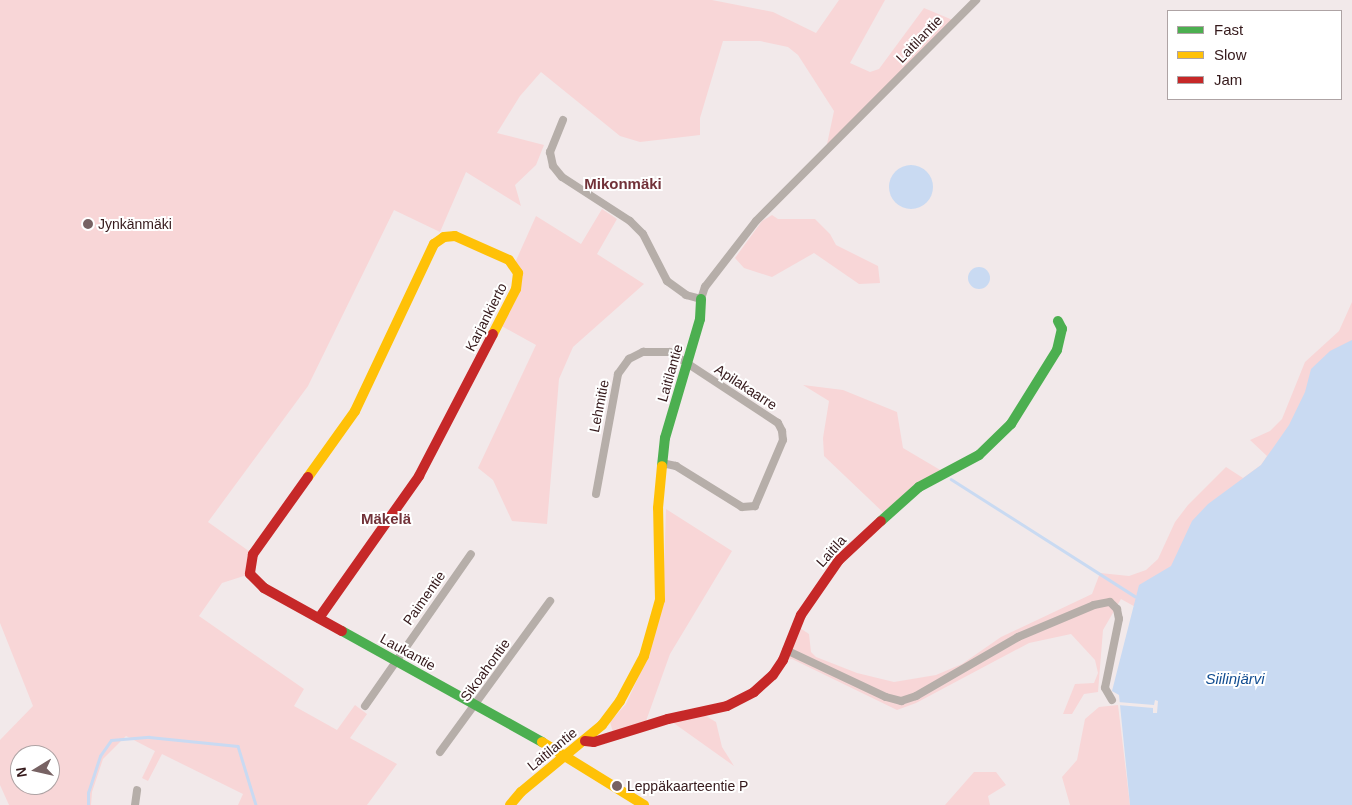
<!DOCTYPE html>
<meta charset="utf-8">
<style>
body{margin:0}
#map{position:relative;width:1352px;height:805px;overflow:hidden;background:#f2e9ea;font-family:Arial,sans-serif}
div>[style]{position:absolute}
.green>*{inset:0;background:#f8d6d7}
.water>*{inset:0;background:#c9daf2}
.round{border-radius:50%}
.pier>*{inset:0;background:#f2e9ea}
.stream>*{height:2.5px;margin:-1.25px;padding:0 1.25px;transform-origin:1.25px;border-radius:1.25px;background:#c9daf2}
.street>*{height:8px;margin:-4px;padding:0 4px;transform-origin:4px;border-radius:4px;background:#b6aea9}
.fast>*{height:10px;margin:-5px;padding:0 5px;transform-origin:5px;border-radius:5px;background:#4caf50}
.slow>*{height:10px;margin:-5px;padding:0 5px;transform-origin:5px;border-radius:5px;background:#ffc107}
.jam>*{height:10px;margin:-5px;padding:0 5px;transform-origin:5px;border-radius:5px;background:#c62828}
.dots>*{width:14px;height:14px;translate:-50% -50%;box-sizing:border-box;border:2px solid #fff;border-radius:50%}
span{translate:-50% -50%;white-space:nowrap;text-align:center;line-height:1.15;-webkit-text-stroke:4px #fff;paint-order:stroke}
.street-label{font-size:14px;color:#35191b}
.poi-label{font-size:14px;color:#35191b}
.left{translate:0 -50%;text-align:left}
.neighbourhood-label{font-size:15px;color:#723239;font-weight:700}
.water-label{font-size:15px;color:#124d91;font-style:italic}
.legend{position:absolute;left:1167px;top:10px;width:175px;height:90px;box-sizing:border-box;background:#fff;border:1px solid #aea3a4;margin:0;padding:6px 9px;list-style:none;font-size:15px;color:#35191b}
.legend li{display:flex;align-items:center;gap:10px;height:25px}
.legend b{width:25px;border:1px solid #aea3a4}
.north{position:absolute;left:10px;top:745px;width:50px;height:50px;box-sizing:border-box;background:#fff;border:1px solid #aea3a4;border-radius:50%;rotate:261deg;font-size:14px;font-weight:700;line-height:20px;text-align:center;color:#35191b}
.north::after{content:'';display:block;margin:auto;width:18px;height:22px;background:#776263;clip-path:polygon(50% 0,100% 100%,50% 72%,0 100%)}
</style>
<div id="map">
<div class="green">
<div style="clip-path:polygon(evenodd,0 0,712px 0,773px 12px,816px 33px,839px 0,885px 0,850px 63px,870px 72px,879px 69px,924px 8px,955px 21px,826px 149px,834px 111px,798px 55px,788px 47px,760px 41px,723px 41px,700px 118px,700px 135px,640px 142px,620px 136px,541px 72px,520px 96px,497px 133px,544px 145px,536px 165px,515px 185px,521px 206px,466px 172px,440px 232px,394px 210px,308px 386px,208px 522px,253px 554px,250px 574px,222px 583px,199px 616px,304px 689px,294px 706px,337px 730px,355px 705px,367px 714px,350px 738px,397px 764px,367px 805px,238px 805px,243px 794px,162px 754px,148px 781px,142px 778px,155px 751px,126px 736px,103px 759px,92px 792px,91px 805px,9px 805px,0 785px,0 740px,33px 706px,0 623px,0 0,20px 755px,50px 755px,50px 785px,20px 785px,20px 755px)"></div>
<div style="clip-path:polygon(602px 209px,617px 219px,597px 254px,644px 284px,573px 347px,559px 379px,547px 524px,512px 521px,493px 480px,478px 468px,536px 345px,498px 324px,516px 289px,514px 265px,536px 216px,581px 244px)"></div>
<div style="clip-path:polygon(772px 215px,778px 219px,815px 219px,830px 234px,836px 245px,878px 266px,880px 283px,859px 284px,814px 253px,772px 277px,744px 268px,735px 258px,762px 221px)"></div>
<div style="clip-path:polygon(1352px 302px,1352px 389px,1159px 620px,1121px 599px,1103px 630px,1098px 692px,1084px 694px,1072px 714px,1063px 714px,1075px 684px,1094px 683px,1098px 673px,1095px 660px,1071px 634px,1029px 643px,916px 703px,897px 710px,792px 659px,783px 660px,800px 628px,809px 634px,811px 652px,816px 657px,857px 673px,894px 682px,936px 675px,962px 664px,1001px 637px,1092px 594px,1100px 573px,1129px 576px,1146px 570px,1158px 559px,1175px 522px,1188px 505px,1226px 467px,1243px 478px,1261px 465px,1267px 456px,1250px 440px,1270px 431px,1282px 419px,1305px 362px,1339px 331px)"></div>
<div style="clip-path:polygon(803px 385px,843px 390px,897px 412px,903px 448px,947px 474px,919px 487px,888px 517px,824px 456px,823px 438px,829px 401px)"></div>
<div style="clip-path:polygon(666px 509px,732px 551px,670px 654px,646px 721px,613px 732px,610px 722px,626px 704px,648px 656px,663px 599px)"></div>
<div style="clip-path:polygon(1118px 705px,1130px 805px,1070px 805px,1062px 777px,1077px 760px,1085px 719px,1099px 707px)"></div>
<div style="clip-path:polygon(701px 713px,716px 722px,722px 747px,734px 766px,668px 719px)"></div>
<div style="clip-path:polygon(974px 772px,996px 772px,1006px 785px,988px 796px,990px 805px,945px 805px)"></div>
</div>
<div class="water">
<div class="round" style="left:889px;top:165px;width:44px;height:44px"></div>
<div class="round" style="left:968px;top:267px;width:22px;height:22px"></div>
<div style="clip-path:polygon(1352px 340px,1352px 805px,1130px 805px,1119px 695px,1112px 691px,1139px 585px,1171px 566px,1192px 521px,1208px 504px,1261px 465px,1289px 425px,1305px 392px,1311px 369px,1330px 351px)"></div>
</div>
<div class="pier">
<div style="clip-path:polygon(1155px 700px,1158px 701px,1157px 713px,1153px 713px,1153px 708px,1118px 705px,1118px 702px,1154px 705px)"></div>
</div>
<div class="stream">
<div style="left:951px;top:479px;width:218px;rotate:32.5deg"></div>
<div style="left:88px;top:805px;width:12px;rotate:-90deg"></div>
<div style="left:88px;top:793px;width:39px;rotate:-72deg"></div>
<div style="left:100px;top:756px;width:19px;rotate:-55deg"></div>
<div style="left:111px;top:740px;width:38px;rotate:-5deg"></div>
<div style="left:149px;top:737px;width:89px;rotate:5.8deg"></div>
<div style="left:238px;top:746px;width:62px;rotate:73deg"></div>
</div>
<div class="street">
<div style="left:563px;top:120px;width:35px;rotate:112deg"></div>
<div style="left:550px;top:152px;width:14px;rotate:78deg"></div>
<div style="left:553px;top:166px;width:14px;rotate:51deg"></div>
<div style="left:562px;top:177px;width:81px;rotate:32.9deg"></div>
<div style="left:630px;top:221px;width:18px;rotate:45deg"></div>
<div style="left:643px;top:234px;width:53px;rotate:62.9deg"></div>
<div style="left:667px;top:281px;width:24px;rotate:36deg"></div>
<div style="left:686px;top:295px;width:16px;rotate:15deg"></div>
<div style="left:701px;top:299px;width:13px;rotate:-72deg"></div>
<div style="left:705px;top:287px;width:83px;rotate:-52.3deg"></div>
<div style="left:756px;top:221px;width:312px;rotate:-45.1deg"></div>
<div style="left:596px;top:494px;width:122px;rotate:-79.6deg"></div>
<div style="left:618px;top:374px;width:19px;rotate:-54deg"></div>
<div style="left:629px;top:359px;width:16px;rotate:-27deg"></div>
<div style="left:643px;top:352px;width:27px"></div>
<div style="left:670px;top:352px;width:129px;rotate:33.3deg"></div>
<div style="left:778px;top:423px;width:9px;rotate:63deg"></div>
<div style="left:782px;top:431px;width:9px;rotate:84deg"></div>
<div style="left:783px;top:440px;width:72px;rotate:113deg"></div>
<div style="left:755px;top:506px;width:13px;rotate:176deg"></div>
<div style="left:742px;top:507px;width:78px;rotate:-148.2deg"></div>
<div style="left:676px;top:466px;width:14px;rotate:-168deg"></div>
<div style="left:786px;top:650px;width:110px;rotate:25.2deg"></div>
<div style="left:886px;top:697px;width:16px;rotate:15deg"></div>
<div style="left:901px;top:701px;width:16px;rotate:-18deg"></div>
<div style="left:916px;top:696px;width:118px;rotate:-30deg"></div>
<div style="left:1018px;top:637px;width:82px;rotate:-22.8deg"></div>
<div style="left:1094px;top:605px;width:16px;rotate:-11deg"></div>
<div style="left:1110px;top:602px;width:10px;rotate:45deg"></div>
<div style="left:1117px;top:609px;width:10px;rotate:79deg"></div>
<div style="left:1119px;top:619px;width:70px;rotate:101.5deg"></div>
<div style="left:1105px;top:688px;width:14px;rotate:60deg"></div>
<div style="left:365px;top:706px;width:185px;rotate:-55.1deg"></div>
<div style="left:440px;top:752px;width:187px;rotate:-53.9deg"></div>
<div style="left:135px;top:805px;width:15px;rotate:-82deg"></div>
</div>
<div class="fast">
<div style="left:662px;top:466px;width:28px;rotate:-84deg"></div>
<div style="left:665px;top:438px;width:124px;rotate:-73.6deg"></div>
<div style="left:700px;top:319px;width:20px;rotate:-87deg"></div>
<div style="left:881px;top:521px;width:51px;rotate:-41.8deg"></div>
<div style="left:919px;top:487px;width:68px;rotate:-28.1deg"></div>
<div style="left:979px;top:455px;width:45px;rotate:-44.1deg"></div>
<div style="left:1011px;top:424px;width:87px;rotate:-58.1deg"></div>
<div style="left:1057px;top:350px;width:22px;rotate:-77deg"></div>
<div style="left:1062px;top:329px;width:9px;rotate:-117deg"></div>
<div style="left:342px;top:631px;width:229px;rotate:29deg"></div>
</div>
<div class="slow">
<div style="left:308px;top:477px;width:81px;rotate:-54.5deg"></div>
<div style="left:355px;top:411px;width:185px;rotate:-64.7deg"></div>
<div style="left:434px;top:244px;width:12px;rotate:-35deg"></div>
<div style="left:444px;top:237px;width:11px;rotate:-5deg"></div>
<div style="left:455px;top:236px;width:59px;rotate:24deg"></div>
<div style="left:509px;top:260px;width:16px;rotate:55deg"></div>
<div style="left:518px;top:273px;width:16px;rotate:97deg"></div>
<div style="left:516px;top:289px;width:51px;rotate:117.1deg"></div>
<div style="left:542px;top:742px;width:120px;rotate:31.7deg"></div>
<div style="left:510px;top:805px;width:17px;rotate:-50deg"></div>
<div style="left:521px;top:792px;width:105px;rotate:-39.6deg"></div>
<div style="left:602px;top:725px;width:30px;rotate:-53deg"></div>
<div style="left:620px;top:701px;width:51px;rotate:-61.9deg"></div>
<div style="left:644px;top:656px;width:58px;rotate:-74.1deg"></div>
<div style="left:660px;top:600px;width:92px;rotate:-91.2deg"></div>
<div style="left:658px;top:508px;width:42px;rotate:-84.6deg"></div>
</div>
<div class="jam">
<div style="left:308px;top:477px;width:95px;rotate:125.5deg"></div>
<div style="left:253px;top:554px;width:20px;rotate:99deg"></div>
<div style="left:250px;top:574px;width:20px;rotate:45deg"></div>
<div style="left:264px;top:588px;width:89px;rotate:28.9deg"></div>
<div style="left:319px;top:618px;width:174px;rotate:-54.8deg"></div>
<div style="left:419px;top:476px;width:160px;rotate:-62.5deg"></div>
<div style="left:585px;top:741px;width:9px;rotate:6deg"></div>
<div style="left:594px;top:742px;width:77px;rotate:-17.3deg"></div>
<div style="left:668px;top:719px;width:60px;rotate:-12.4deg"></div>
<div style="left:727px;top:706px;width:30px;rotate:-27deg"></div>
<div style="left:754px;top:692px;width:25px;rotate:-42deg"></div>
<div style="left:773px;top:675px;width:18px;rotate:-56deg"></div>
<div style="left:783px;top:660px;width:48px;rotate:-68.2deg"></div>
<div style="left:801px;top:615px;width:67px;rotate:-55.4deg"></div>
<div style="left:839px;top:560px;width:57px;rotate:-42.9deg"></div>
</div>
<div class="dots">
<div style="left:88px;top:224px;background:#776263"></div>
<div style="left:617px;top:786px;background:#776263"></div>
</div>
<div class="street-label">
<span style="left:919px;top:39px;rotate:-46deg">Laitilantie</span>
<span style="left:486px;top:317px;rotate:-63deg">Karjankierto</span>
<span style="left:670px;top:373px;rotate:-74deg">Laitilantie</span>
<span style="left:746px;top:387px;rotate:33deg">Apilakaarre</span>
<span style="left:599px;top:406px;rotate:-79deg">Lehmitie</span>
<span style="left:831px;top:551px;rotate:-48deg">Laitila</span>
<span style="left:424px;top:598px;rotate:-55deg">Paimentie</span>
<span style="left:408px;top:652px;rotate:29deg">Laukantie</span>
<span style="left:485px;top:670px;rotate:-54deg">Sikoahontie</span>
<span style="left:552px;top:749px;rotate:-39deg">Laitilantie</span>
</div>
<div class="poi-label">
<span class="left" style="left:98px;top:224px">Jynkänmäki</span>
<span class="left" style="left:627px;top:786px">Leppäkaarteentie P</span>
</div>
<div class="neighbourhood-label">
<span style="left:623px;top:184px">Mikonmäki</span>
<span style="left:386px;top:519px">Mäkelä</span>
</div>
<div class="water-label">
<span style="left:1235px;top:679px">Siilinjärvi</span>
</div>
<ul class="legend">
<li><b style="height:6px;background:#4caf50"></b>Fast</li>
<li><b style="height:6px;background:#ffc107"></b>Slow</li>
<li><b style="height:6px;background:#c62828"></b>Jam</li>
</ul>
<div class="north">N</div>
</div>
